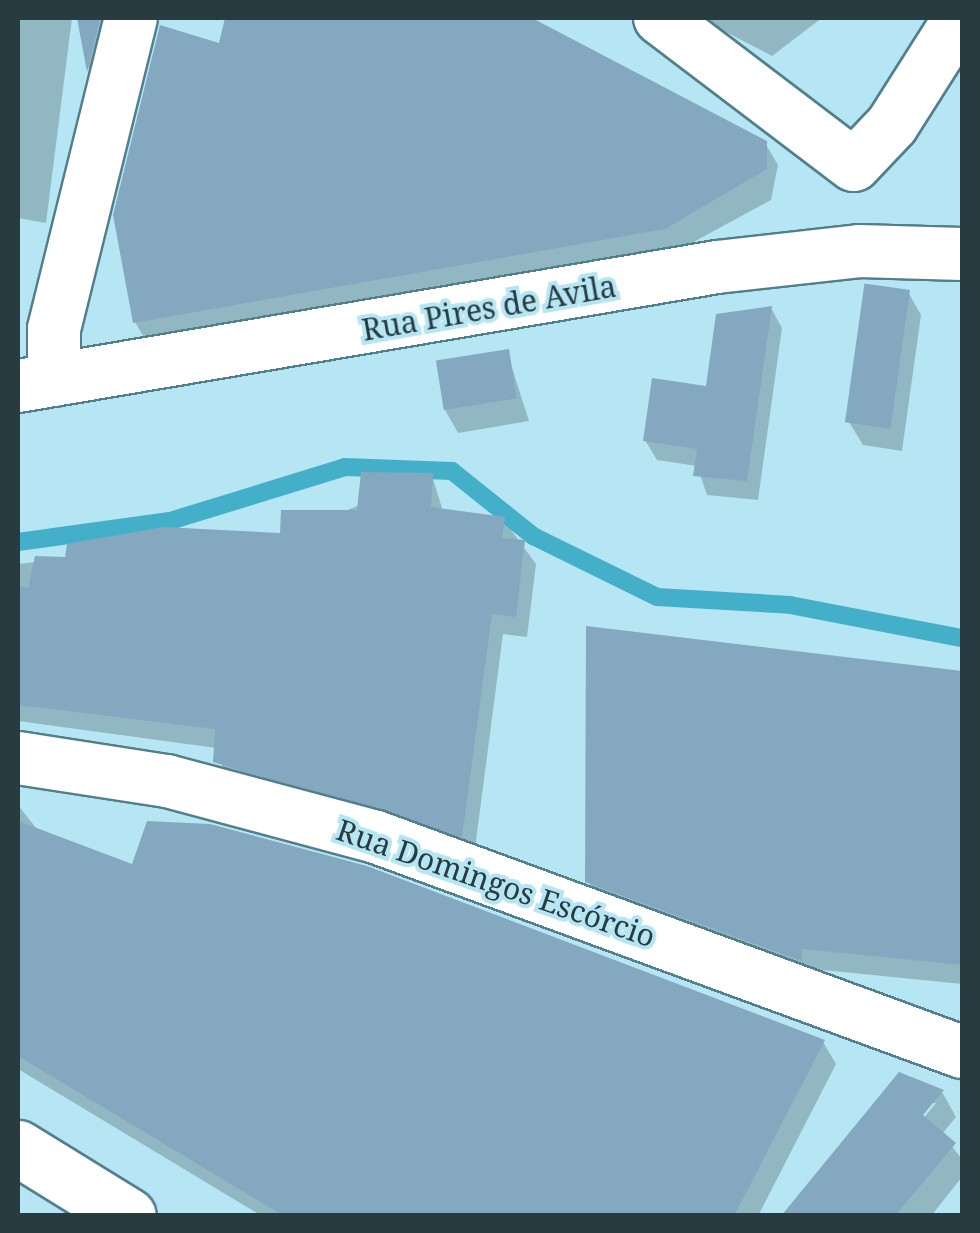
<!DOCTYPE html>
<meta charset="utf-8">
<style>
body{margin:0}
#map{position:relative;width:980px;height:1233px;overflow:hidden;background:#b6e6f3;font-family:"Noto Serif",serif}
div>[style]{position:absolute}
.shadow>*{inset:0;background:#0003}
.stream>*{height:18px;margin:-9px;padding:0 9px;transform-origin:9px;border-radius:9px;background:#44afc9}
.building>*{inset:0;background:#84a8c0;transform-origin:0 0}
.roads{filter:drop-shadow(2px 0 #537f8c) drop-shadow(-2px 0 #537f8c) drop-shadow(0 2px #537f8c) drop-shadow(0 -2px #537f8c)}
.minor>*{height:52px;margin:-26px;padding:0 26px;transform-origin:26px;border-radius:26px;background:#fff}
.tertiary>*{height:55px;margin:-27.5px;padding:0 27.5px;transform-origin:27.5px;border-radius:27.5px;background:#fff}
span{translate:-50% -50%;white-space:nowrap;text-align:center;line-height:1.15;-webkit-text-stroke:8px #b6e6f3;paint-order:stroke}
.street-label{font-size:30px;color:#283b41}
.frame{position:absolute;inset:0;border:20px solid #283b41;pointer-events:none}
</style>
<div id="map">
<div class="shadow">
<div style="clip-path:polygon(18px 18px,72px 18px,46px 223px,18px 218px)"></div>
<div style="clip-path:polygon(79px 18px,133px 18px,100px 89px,89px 71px)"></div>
<div style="clip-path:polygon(228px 18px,526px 18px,765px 143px,778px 165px,771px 200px,677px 251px,148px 344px,135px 322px)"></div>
<div style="clip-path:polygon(699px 18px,822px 18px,772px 56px)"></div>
<div style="clip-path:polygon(908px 292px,921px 315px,902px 451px,863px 445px,849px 422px)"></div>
<div style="clip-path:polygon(771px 308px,782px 328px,758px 500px,707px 495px,697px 466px,657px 460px,645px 440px,708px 389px)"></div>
<div style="clip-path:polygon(507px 352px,529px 421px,458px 433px,445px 410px)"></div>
<div style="clip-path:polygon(432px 476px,443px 511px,503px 519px,536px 564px,527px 637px,503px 634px,474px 856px,228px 783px,216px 748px,18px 721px,18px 564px,283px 536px)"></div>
<div style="clip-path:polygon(588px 629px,962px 674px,962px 984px,813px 969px,813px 981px,600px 903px,588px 881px)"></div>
<div style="clip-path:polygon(18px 805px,36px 828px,133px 868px,823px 1042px,836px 1064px,758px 1216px,262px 1216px,18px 1069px)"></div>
<div style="clip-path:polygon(evenodd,942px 1092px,956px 1117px,942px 1134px,962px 1159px,962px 1177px,931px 1216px,784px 1216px,942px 1092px,930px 1103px,936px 1103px,917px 1126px,914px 1123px,930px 1103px)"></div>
</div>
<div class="stream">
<div style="left:18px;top:542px;width:153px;rotate:-7.9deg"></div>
<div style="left:170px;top:521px;width:183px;rotate:-17.1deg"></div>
<div style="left:345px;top:467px;width:107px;rotate:2.1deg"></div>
<div style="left:452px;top:471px;width:104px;rotate:38.7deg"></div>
<div style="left:533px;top:536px;width:138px;rotate:26.2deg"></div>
<div style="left:657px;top:597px;width:133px;rotate:3.4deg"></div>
<div style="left:790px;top:605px;width:175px;rotate:10.9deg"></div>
</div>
<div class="building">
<div style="clip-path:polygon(77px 18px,100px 18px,87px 72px)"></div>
<div style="clip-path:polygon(225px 18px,532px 18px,767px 141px,767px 169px,665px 229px,133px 323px,113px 215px,160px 25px,219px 43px)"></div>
<div style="left:910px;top:290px;width:140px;height:46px;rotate:98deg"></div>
<div style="clip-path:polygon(772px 306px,747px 481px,693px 476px,697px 449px,643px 441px,652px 378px,706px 386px,716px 314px)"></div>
<div style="left:509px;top:349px;width:50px;height:74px;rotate:81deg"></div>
<div style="clip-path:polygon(361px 472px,433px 473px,431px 507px,505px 517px,502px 538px,525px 540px,516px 617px,492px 614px,462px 837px,213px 762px,215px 729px,18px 705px,18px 586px,28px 588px,35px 556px,65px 557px,67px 544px,163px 527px,280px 533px,281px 510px,357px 510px)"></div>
<div style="clip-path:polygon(586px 626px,962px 671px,962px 965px,802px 949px,802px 961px,585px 882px)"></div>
<div style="clip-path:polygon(18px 821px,132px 864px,147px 821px,210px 824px,367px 866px,825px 1040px,734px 1216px,284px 1216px,18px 1056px)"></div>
<div style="clip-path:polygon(899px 1072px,944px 1090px,923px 1115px,956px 1143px,895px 1216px,781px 1216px)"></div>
</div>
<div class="roads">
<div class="minor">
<div style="left:660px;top:18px;width:243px;rotate:37.2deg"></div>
<div style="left:854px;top:165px;width:55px;rotate:-46.5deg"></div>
<div style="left:892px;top:125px;width:127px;rotate:-57.6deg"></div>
<div style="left:54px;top:380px;width:51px;rotate:-90deg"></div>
<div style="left:54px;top:329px;width:320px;rotate:-76.1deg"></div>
<div style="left:18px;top:386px;width:709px;rotate:-9.66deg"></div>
<div style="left:717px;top:267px;width:143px;rotate:-6.4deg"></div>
<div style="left:859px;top:251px;width:103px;rotate:1.7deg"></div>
<div style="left:18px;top:758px;width:151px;rotate:8.8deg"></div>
<div style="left:167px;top:781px;width:216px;rotate:15deg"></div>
<div style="left:376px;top:837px;width:624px;rotate:20.15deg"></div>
</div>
<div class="tertiary">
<div style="left:18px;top:1148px;width:129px;rotate:31.7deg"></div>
</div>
</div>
<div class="street-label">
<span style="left:489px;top:308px;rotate:-10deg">Rua Pires de Avila</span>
<span style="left:496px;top:883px;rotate:19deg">Rua Domingos Escórcio</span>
</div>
<div class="frame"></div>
</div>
